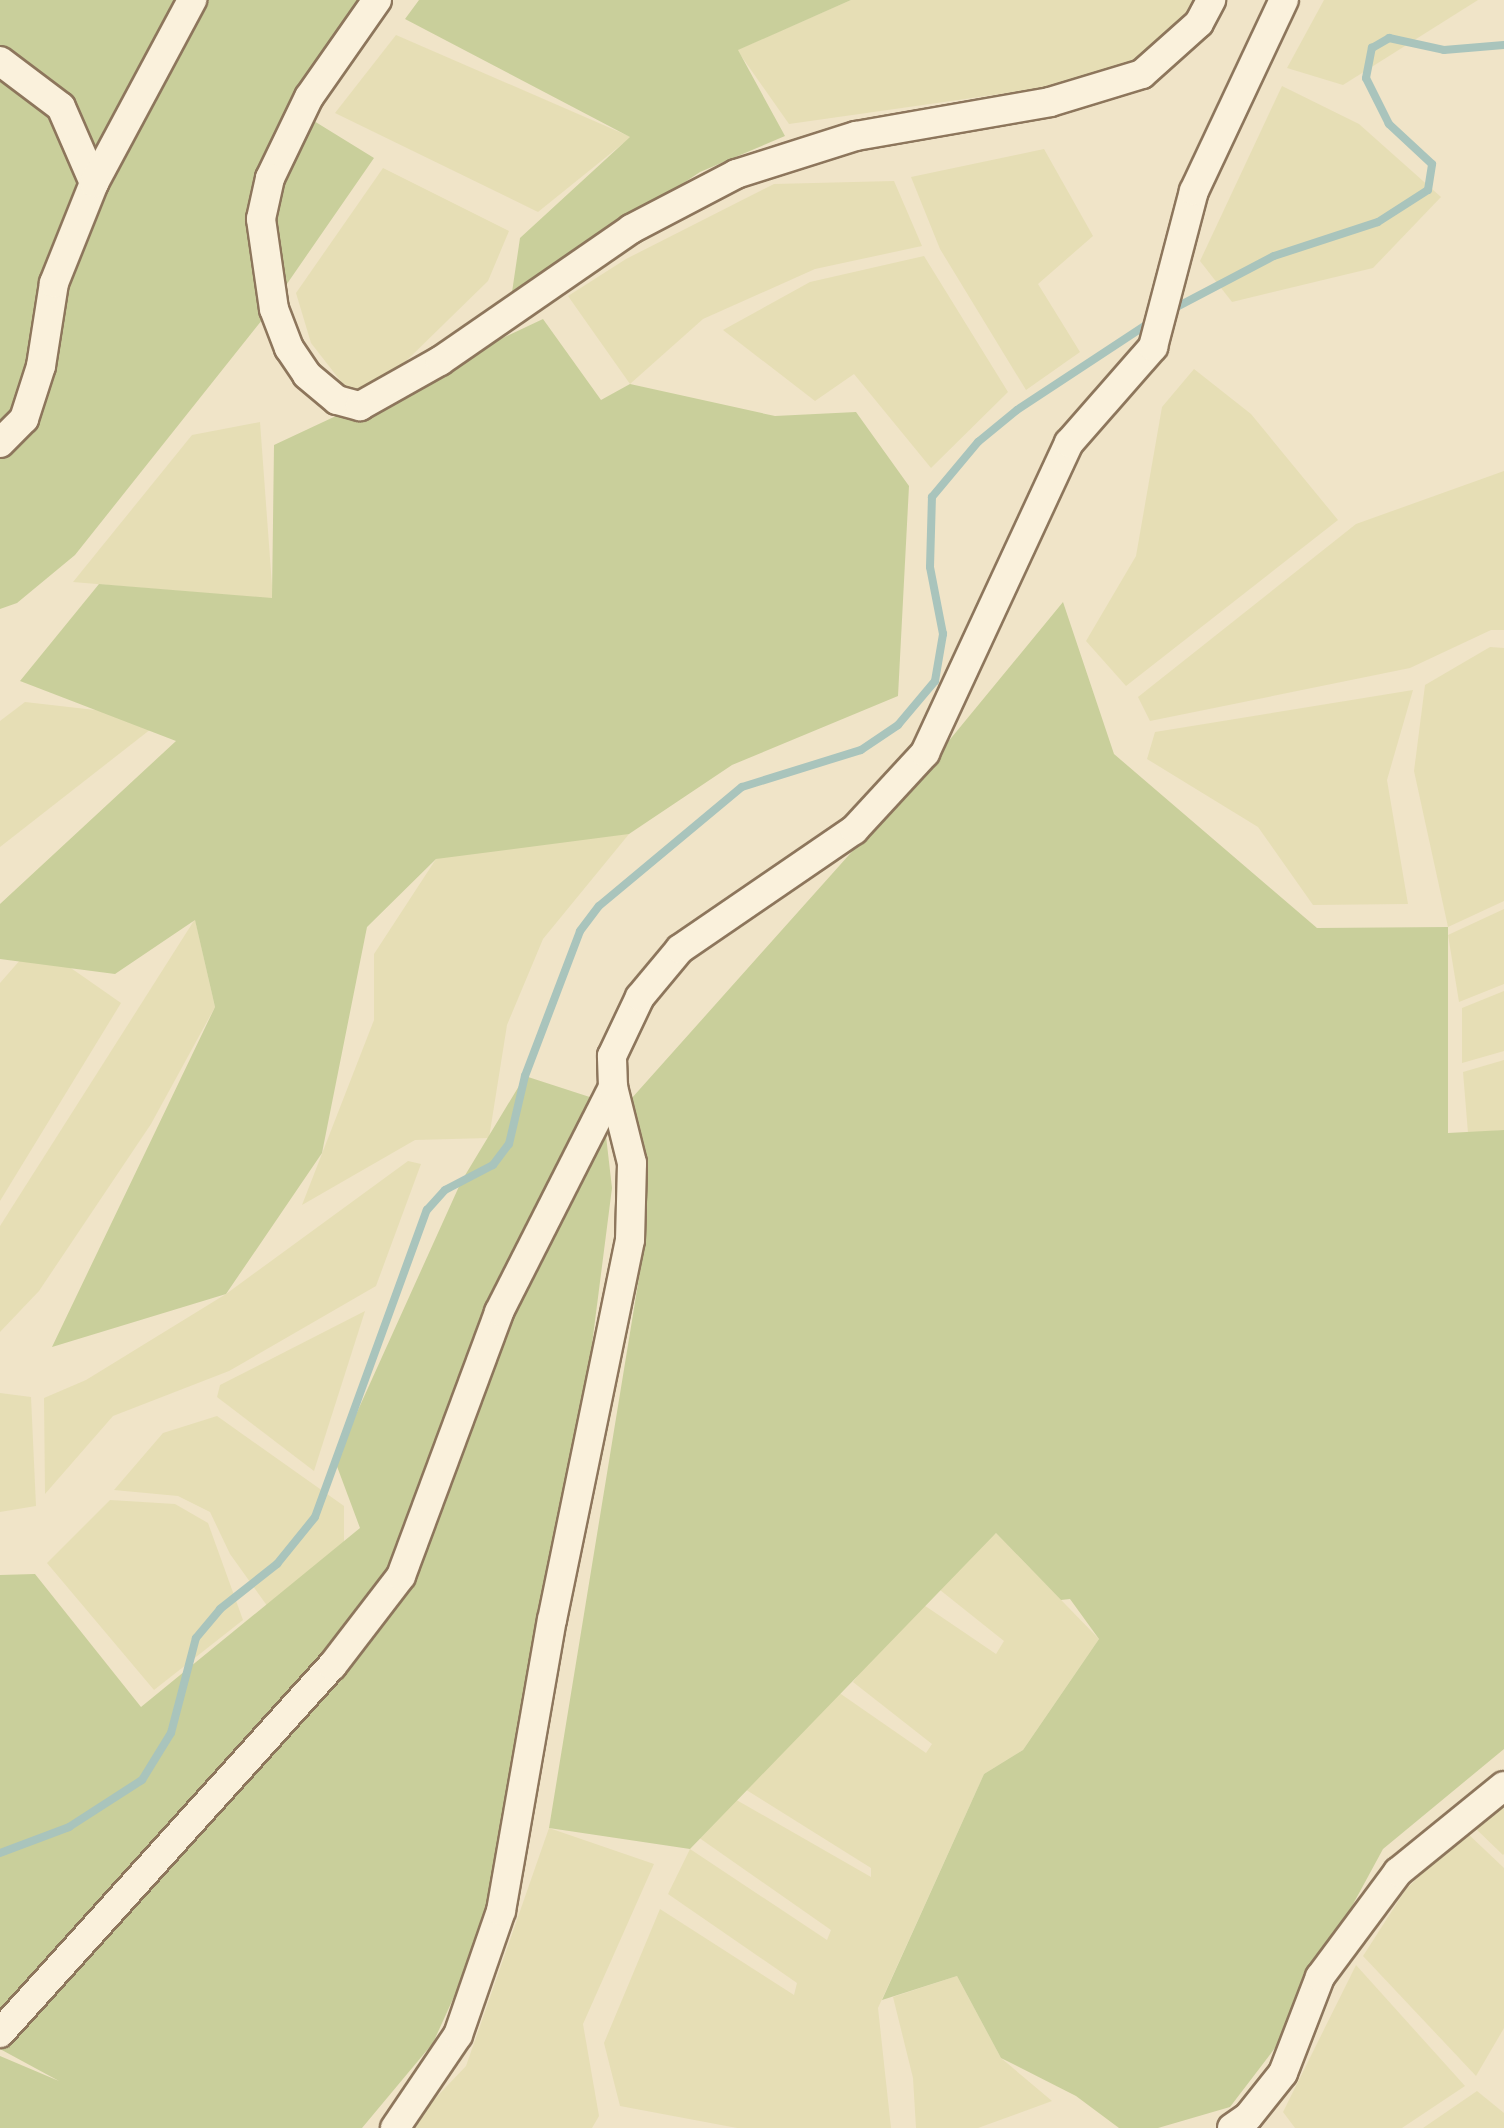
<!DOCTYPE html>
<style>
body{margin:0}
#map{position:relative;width:1504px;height:2128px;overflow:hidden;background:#f0e4c8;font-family:"PT Serif",serif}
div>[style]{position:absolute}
.farmland>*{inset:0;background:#e6deb5}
.green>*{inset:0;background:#c9cf9b}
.stream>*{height:8px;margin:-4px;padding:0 4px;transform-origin:4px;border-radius:4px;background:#a9c4bc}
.roads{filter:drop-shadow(2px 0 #8d765c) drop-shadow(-2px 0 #8d765c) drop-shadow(0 2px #8d765c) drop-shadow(0 -2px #8d765c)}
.minor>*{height:28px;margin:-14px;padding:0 14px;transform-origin:14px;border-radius:14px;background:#faf1dc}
span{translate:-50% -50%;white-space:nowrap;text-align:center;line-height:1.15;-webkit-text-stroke:8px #f7eed8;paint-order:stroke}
</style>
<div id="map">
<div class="farmland">
<div style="clip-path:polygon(851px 0,1201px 0,1142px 74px,789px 124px,737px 50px)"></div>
<div style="clip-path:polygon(1324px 0,1478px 0,1343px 85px,1287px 68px)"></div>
<div style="clip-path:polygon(396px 35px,631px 137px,538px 212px,335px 113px)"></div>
<div style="clip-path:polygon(1282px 86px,1359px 124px,1441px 197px,1373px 268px,1232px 302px,1200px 261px)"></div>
<div style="clip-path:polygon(1044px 149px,1093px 236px,1038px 284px,1080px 352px,1026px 390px,940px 249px,911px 177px)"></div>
<div style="clip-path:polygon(383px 168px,509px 231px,488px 281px,360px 406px,311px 343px,296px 293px)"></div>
<div style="clip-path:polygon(894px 181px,922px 246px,815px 269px,703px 319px,630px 384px,568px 296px,626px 259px,774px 184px)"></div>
<div style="clip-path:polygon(924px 256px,1008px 392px,931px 468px,854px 374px,815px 401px,723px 330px,810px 282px)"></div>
<div style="clip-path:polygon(1194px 369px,1251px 414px,1338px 520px,1126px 686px,1086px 641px,1136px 556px,1162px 407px)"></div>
<div style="clip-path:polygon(260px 422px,273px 599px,73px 582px,192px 435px)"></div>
<div style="clip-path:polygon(1504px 471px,1504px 630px,1491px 630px,1410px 668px,1150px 721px,1138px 697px,1356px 524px)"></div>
<div style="clip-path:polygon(1490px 647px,1504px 648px,1504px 901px,1448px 927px,1414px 771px,1425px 685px)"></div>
<div style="clip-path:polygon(1413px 690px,1387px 780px,1408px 904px,1313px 905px,1258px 827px,1147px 759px,1155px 732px)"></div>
<div style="clip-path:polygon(25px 702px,165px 718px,0 847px,0 721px)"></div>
<div style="clip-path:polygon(558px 822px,629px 834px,543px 939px,507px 1025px,489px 1138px,415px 1140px,302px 1205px,374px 1020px,374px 954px,436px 859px)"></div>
<div style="clip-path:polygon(1504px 909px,1504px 984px,1459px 1002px,1448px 935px)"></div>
<div style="clip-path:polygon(195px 919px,215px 1007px,151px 1124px,39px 1291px,0 1332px,0 1226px)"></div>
<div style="clip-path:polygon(35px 943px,121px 1003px,0 1201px,0 983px)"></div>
<div style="clip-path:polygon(1504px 991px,1504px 1051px,1462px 1063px,1462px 1008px)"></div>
<div style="clip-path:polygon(1504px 1060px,1504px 1130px,1468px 1133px,1463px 1072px)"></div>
<div style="clip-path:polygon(408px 1161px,421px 1164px,376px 1286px,229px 1371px,113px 1416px,45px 1494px,44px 1398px,86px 1380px,226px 1294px)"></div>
<div style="clip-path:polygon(365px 1311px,314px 1471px,217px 1397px,220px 1385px)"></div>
<div style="clip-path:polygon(0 1393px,31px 1397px,36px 1506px,0 1512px)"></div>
<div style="clip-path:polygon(217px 1416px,344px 1506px,344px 1544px,273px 1614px,230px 1554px,210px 1512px,178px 1496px,114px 1490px,163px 1433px)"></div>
<div style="clip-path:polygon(110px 1500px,175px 1504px,208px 1523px,243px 1620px,154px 1690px,47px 1563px)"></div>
<div style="clip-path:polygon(996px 1533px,1099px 1639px,1023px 1750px,984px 1774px,878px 2008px,891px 2128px,737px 2128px,620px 2106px,604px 2043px,660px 1909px,794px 1995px,797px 1983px,668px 1894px,690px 1849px,827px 1940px,831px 1930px,698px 1837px,726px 1794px,871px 1877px,871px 1868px,740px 1786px,838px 1692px,926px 1753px,932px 1744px,853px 1682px,915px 1599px,996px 1654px,1004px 1641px,935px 1586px)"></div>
<div style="clip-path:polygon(1504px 1801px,1504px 1854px,1503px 1855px,1474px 1827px)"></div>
<div style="clip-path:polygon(549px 1828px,654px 1864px,583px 2024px,599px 2116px,592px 2128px,407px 2128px,466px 2066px)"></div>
<div style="clip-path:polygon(1466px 1832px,1504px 1868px,1504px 2028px,1476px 2076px,1363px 1956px,1406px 1889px)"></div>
<div style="clip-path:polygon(1356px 1965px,1465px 2086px,1402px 2128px,1295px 2128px,1283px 2112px)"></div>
<div style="clip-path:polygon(957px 1976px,1001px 2058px,1052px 2101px,978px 2128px,916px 2128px,913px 2078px,893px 1997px)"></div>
<div style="clip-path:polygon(1477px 2091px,1504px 2113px,1504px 2128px,1423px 2128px)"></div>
</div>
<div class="green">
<div style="clip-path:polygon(0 0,362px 0,301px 113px,374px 158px,262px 320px,75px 555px,17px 603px,0 609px)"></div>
<div style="clip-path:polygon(419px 0,851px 0,738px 50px,785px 136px,700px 172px,511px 299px,520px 238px,630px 137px,405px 19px)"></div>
<div style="clip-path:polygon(543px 319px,601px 400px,630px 384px,775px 416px,856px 412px,909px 486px,898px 696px,732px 765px,629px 834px,436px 859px,367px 927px,322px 1153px,226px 1294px,52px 1347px,215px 1007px,195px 920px,115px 974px,0 959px,0 904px,176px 741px,20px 681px,99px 584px,272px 598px,274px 445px)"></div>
<div style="clip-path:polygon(1063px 602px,1114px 754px,1317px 928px,1448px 927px,1448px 1133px,1504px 1130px,1504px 1749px,1383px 1849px,1275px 2048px,1230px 2107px,1158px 2128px,1119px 2128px,1076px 2096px,1001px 2058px,957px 1976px,882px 2000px,984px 1774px,1023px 1750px,1099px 1639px,1070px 1599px,1061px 1600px,996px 1533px,690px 1849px,549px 1828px,644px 1247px,631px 1099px,924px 771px)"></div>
<div style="clip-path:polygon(525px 1076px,602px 1101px,612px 1188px,530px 1829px,433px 2043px,362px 2128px,0 2128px,0 2056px,59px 2081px,0 2049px,0 1575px,35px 1574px,141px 1707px,360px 1528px,335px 1461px,461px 1182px)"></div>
</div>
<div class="stream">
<div style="left:1171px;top:310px;width:116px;rotate:-27.7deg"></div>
<div style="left:1274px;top:256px;width:109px;rotate:-18.1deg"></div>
<div style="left:1378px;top:222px;width:59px;rotate:-32.6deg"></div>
<div style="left:1428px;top:190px;width:26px;rotate:-81deg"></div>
<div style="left:1432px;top:164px;width:59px;rotate:-137.1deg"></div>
<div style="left:1389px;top:124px;width:51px;rotate:-116.6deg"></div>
<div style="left:1366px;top:78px;width:31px;rotate:-79deg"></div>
<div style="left:1372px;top:48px;width:20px;rotate:-30deg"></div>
<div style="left:1389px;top:38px;width:56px;rotate:12.3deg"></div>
<div style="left:1444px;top:50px;width:60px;rotate:-4.8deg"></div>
<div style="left:0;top:1853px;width:74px;rotate:-20.6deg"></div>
<div style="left:69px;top:1827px;width:87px;rotate:-32.8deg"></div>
<div style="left:142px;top:1780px;width:55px;rotate:-58.3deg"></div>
<div style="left:171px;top:1733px;width:98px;rotate:-75.3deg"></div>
<div style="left:196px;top:1638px;width:38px;rotate:-50deg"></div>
<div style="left:220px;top:1609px;width:73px;rotate:-38.3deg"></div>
<div style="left:277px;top:1564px;width:60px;rotate:-51deg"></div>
<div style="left:315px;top:1517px;width:327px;rotate:-70deg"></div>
<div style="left:427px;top:1210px;width:27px;rotate:-48deg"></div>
<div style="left:445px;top:1190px;width:54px;rotate:-27.5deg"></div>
<div style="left:493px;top:1165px;width:26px;rotate:-53deg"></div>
<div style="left:509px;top:1144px;width:70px;rotate:-76.8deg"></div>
<div style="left:525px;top:1076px;width:155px;rotate:-69.2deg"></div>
<div style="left:580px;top:931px;width:31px;rotate:-53deg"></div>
<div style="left:599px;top:906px;width:186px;rotate:-39.8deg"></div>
<div style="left:742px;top:787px;width:125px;rotate:-17.3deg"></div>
<div style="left:861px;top:750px;width:45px;rotate:-34deg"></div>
<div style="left:898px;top:725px;width:57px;rotate:-49.9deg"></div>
<div style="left:935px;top:681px;width:48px;rotate:-80.3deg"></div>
<div style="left:943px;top:634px;width:68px;rotate:-101deg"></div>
<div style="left:930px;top:567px;width:70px;rotate:-88.4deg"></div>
<div style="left:932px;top:497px;width:72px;rotate:-50.1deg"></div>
<div style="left:978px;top:442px;width:50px;rotate:-39.4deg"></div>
<div style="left:1017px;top:410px;width:162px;rotate:-33.4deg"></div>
</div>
<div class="roads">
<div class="minor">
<div style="left:377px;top:0;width:118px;rotate:125deg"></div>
<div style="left:309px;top:97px;width:90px;rotate:115.7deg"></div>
<div style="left:270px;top:178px;width:42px;rotate:102.4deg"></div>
<div style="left:261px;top:219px;width:91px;rotate:81.8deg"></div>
<div style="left:274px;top:309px;width:42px;rotate:69deg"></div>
<div style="left:289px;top:348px;width:32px;rotate:56deg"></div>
<div style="left:307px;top:375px;width:39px;rotate:40deg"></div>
<div style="left:337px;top:400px;width:24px;rotate:15deg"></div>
<div style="left:360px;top:406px;width:92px;rotate:-29.4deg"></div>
<div style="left:440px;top:361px;width:232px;rotate:-34.6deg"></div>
<div style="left:631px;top:229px;width:119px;rotate:-27.6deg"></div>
<div style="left:736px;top:174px;width:126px;rotate:-17.6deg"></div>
<div style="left:856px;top:136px;width:197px;rotate:-9.9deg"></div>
<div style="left:1050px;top:102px;width:96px;rotate:-16.9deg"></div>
<div style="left:1142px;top:74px;width:76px;rotate:-41.8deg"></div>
<div style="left:1199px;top:23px;width:26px;rotate:-62deg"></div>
<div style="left:0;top:61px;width:76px;rotate:37deg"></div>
<div style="left:61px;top:107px;width:83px;rotate:66.5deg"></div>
<div style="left:0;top:443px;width:34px;rotate:-45deg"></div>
<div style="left:24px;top:419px;width:56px;rotate:-72.2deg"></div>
<div style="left:41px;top:366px;width:84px;rotate:-81.1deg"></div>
<div style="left:54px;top:283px;width:108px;rotate:-68.2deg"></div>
<div style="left:94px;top:183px;width:208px;rotate:-61.8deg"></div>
<div style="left:0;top:2033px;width:495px;rotate:-47.9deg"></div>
<div style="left:332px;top:1666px;width:113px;rotate:-52.5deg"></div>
<div style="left:401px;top:1576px;width:282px;rotate:-69.6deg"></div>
<div style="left:499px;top:1312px;width:252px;rotate:-63.1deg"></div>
<div style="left:395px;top:2128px;width:112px;rotate:-55.9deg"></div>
<div style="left:458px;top:2035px;width:131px;rotate:-70.9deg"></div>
<div style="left:501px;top:1911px;width:295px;rotate:-80.1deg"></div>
<div style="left:552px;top:1620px;width:388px;rotate:-78.4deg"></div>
<div style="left:630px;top:1240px;width:77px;rotate:-88.5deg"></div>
<div style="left:632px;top:1163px;width:78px;rotate:-104deg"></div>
<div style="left:613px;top:1087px;width:31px;rotate:-92deg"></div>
<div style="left:612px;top:1056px;width:65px;rotate:-64.6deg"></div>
<div style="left:640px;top:997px;width:62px;rotate:-50.2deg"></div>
<div style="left:680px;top:949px;width:211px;rotate:-34.4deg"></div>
<div style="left:854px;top:830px;width:105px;rotate:-47.3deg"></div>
<div style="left:925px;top:753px;width:342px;rotate:-65.1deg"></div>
<div style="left:1069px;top:443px;width:128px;rotate:-48.8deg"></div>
<div style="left:1153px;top:347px;width:161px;rotate:-75.3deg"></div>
<div style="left:1194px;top:191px;width:211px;rotate:-64.8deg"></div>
<div style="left:1232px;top:2128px;width:19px;rotate:-35deg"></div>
<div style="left:1248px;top:2117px;width:56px;rotate:-51.5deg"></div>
<div style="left:1283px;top:2073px;width:103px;rotate:-68.9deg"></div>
<div style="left:1320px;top:1977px;width:131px;rotate:-53.4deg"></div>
<div style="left:1398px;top:1872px;width:136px;rotate:-39.1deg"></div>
</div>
</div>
</div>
